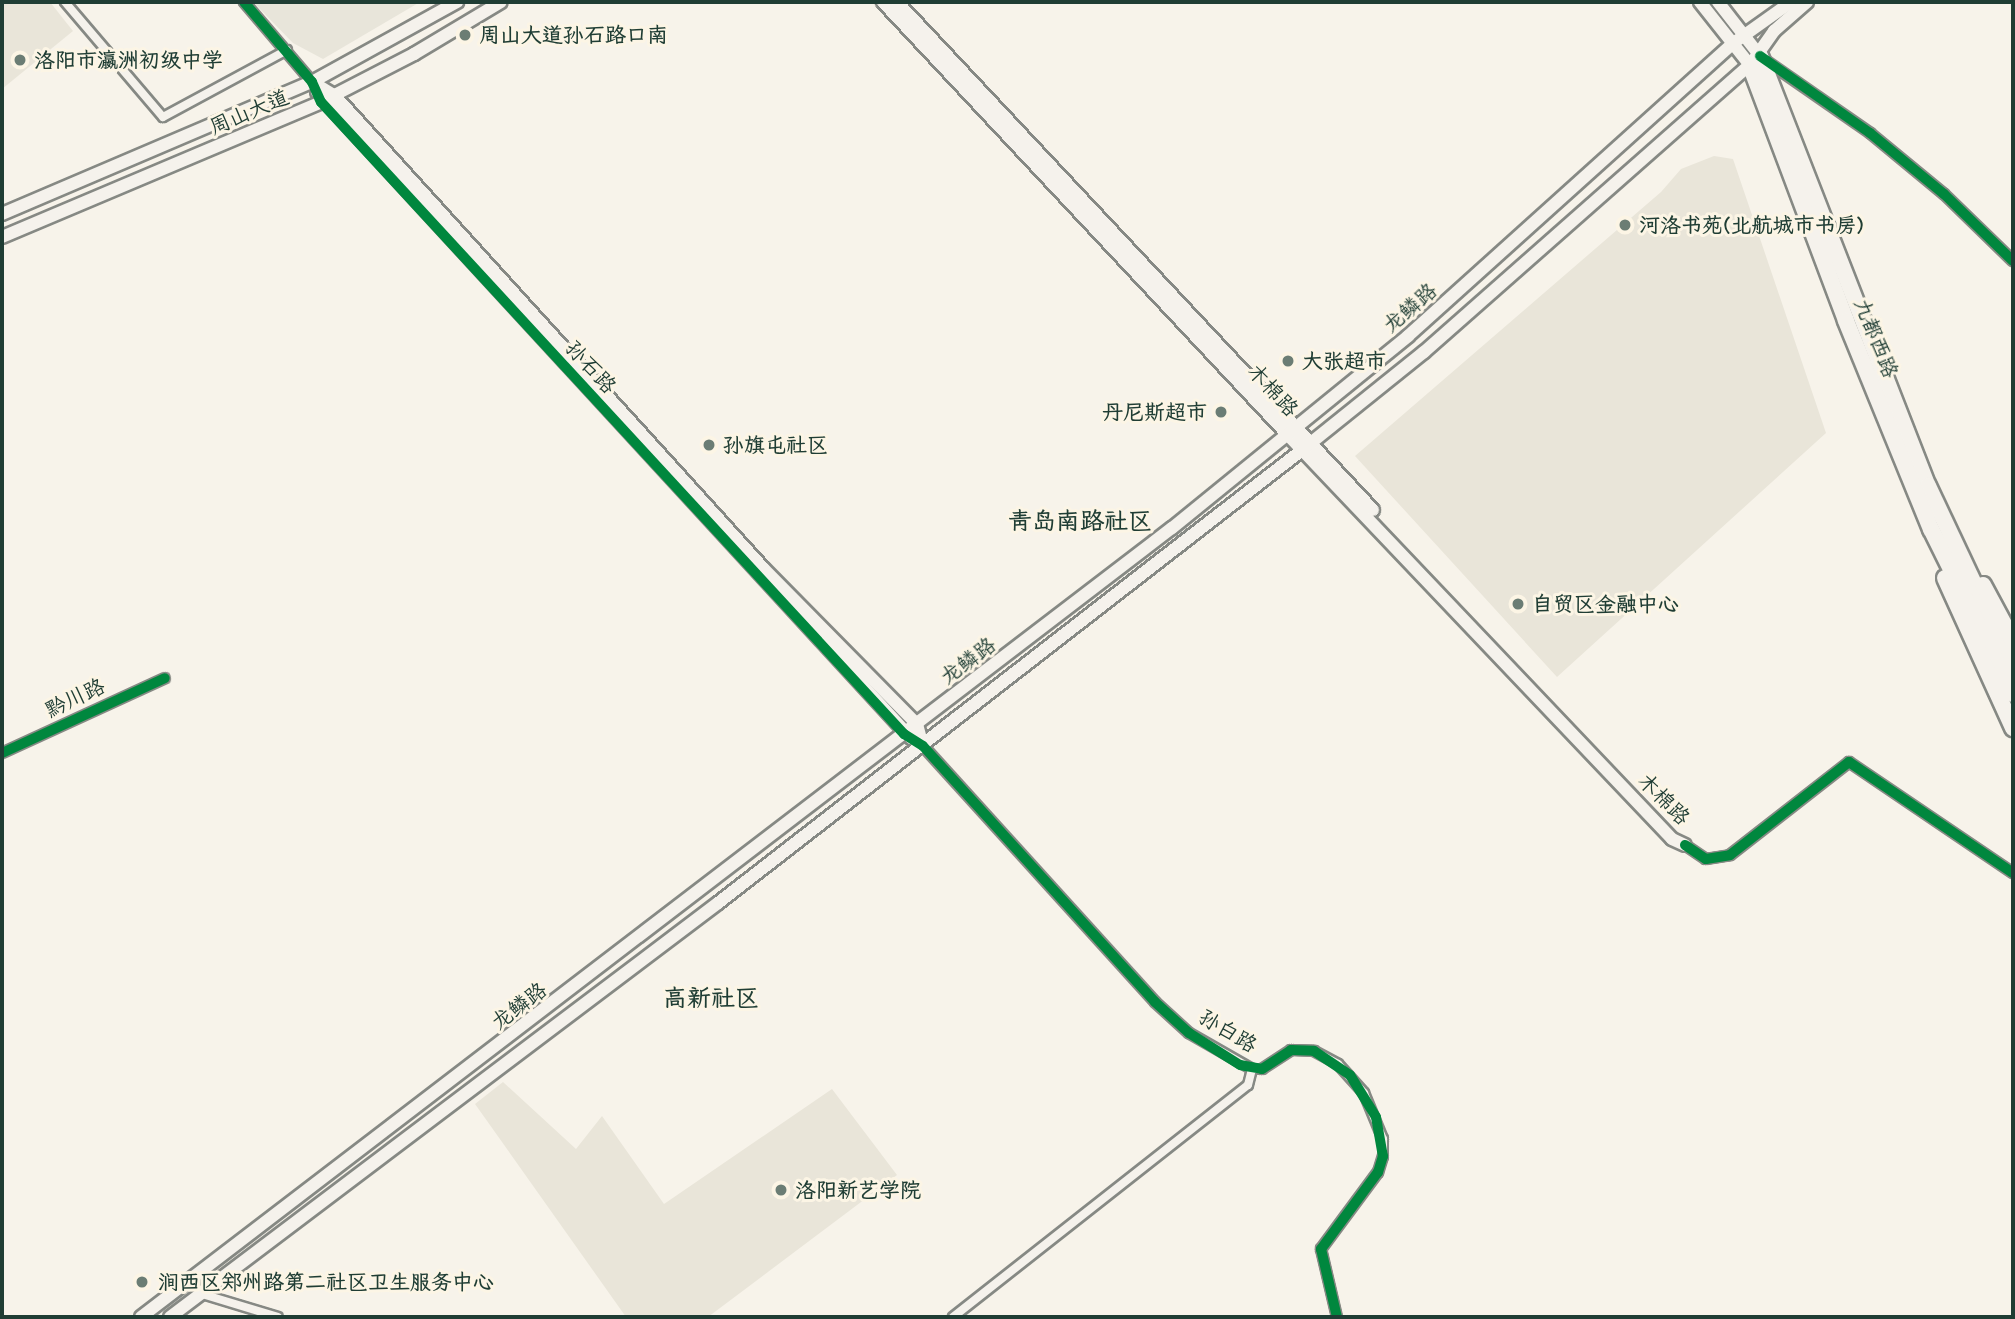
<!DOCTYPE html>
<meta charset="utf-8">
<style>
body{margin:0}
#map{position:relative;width:2015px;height:1319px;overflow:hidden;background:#f7f3ea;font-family:"Comic Neue","LXGW WenKai TC",sans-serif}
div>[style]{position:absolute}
.built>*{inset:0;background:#e9e5d9}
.green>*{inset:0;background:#e8e5da}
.roads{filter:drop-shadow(2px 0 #868984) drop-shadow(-2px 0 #868984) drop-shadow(0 2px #868984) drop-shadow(0 -2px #868984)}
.street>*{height:8px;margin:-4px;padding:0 4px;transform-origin:4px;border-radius:4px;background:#f5f2ec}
.secondary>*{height:12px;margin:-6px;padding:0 6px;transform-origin:6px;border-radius:6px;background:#f5f2ec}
.primary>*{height:12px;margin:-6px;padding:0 6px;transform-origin:6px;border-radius:6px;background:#f5f2ec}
.highway>*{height:16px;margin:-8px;padding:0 8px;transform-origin:8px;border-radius:8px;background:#f5f2ec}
.cycleway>*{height:10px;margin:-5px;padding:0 5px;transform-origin:5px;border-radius:5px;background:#00873e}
.dots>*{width:19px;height:19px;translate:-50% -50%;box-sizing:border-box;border:4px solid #fcf5e5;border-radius:50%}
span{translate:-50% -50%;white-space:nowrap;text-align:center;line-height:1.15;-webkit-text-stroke:6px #fcf5e5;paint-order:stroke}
.poi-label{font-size:21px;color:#1f3d34;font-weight:700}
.left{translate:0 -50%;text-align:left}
.right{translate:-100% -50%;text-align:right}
.street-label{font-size:21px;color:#1f3d34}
.quarter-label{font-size:24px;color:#1f3d34;font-weight:700}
.frame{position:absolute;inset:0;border:4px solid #1f3d34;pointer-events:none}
</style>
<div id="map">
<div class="built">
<div style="clip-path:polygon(2px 2px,50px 2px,73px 31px,2px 89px)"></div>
<div style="clip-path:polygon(1714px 156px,1733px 159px,1826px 433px,1557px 677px,1355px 456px,1661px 192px,1681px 169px)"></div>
<div style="clip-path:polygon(503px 1082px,576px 1149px,602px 1116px,664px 1204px,832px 1089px,897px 1175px,708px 1317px,626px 1317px,475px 1104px)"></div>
</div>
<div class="green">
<div style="clip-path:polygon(253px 2px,420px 2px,323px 59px,293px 43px)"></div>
</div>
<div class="roads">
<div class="street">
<div style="left:65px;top:2px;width:151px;rotate:49.6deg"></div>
<div style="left:163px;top:117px;width:141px;rotate:-28.4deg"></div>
<div style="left:244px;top:2px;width:105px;rotate:49.6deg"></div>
<div style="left:1765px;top:60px;width:128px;rotate:34.8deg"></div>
<div style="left:1870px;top:133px;width:96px;rotate:39.5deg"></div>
<div style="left:1944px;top:194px;width:96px;rotate:44.2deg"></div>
<div style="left:923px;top:746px;width:345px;rotate:47.8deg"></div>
<div style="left:1155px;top:1002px;width:46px;rotate:42.4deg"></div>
<div style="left:1189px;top:1033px;width:73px;rotate:29.7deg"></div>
<div style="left:1252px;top:1069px;width:10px"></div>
<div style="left:1262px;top:1069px;width:35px;rotate:-33deg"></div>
<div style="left:1291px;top:1050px;width:23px;rotate:2deg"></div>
<div style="left:1314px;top:1051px;width:27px;rotate:28deg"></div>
<div style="left:1338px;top:1064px;width:39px;rotate:48deg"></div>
<div style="left:1364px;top:1093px;width:50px;rotate:67.6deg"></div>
<div style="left:1383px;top:1139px;width:17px;rotate:90deg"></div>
<div style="left:1383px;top:1156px;width:17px;rotate:107deg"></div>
<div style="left:1378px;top:1172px;width:96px;rotate:126.5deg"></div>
<div style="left:1321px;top:1249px;width:70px;rotate:76.8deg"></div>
<div style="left:2px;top:753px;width:179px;rotate:-24.7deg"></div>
<div style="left:1685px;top:845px;width:25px;rotate:34deg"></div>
<div style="left:1706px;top:859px;width:24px;rotate:-9deg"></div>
<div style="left:1730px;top:855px;width:151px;rotate:-38deg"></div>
<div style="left:1849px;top:762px;width:198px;rotate:34.1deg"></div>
<div style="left:191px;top:1280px;width:18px;rotate:52deg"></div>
<div style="left:202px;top:1294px;width:79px;rotate:16.8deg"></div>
<div style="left:953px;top:1317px;width:375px;rotate:-38.2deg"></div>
<div style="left:1248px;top:1085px;width:16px;rotate:-76deg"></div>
</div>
<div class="secondary">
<div style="left:883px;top:2px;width:593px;rotate:46.91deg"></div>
<div style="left:1288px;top:435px;width:557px;rotate:46.45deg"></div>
<div style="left:1672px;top:839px;width:14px;rotate:25deg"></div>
<div style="left:897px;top:2px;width:696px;rotate:46.86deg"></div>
<div style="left:312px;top:82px;width:26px;rotate:31deg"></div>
<div style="left:334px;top:95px;width:639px;rotate:47.79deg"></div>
<div style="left:763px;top:568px;width:219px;rotate:45.4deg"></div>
<div style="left:917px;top:724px;width:23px;rotate:75deg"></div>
<div style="left:317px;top:92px;width:878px;rotate:47.4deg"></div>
<div style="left:141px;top:1317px;width:1298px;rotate:-37.43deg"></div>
<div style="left:1172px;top:528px;width:304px;rotate:-39.1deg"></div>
<div style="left:1408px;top:336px;width:440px;rotate:-42deg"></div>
<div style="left:1735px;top:42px;width:69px;rotate:-35.5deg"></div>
<div style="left:170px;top:1317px;width:687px;rotate:-37.07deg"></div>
<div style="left:718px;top:903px;width:739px;rotate:-37.8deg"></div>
<div style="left:1302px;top:450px;width:156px;rotate:-38.8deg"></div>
<div style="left:1424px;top:352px;width:434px;rotate:-41.4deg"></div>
<div style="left:1750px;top:65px;width:42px;rotate:-54.8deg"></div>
<div style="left:1774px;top:31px;width:44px;rotate:-41.3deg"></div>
</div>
<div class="primary">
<div style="left:1700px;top:2px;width:80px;rotate:51.6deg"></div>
<div style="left:1718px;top:2px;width:68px;rotate:52.1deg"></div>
<div style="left:2px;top:214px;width:337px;rotate:-23.1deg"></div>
<div style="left:312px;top:82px;width:166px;rotate:-28.9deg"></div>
<div style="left:2px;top:237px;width:346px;rotate:-22.9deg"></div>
<div style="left:321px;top:102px;width:105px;rotate:-27.3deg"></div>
<div style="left:414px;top:54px;width:101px;rotate:-30.9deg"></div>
</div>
<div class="highway">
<div style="left:1760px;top:56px;width:462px;rotate:68.7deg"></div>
<div style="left:1928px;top:486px;width:200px;rotate:64.8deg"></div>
<div style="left:1750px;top:65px;width:273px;rotate:69.4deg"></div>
<div style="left:1846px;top:321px;width:225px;rotate:67.8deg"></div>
<div style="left:1931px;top:529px;width:184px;rotate:63.6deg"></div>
<div style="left:1945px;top:578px;width:165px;rotate:65.6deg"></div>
<div style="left:1983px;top:585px;width:64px;rotate:61.8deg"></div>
</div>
</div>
<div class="cycleway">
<div style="left:244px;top:2px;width:105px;rotate:49.6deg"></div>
<div style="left:312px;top:82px;width:22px;rotate:66deg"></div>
<div style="left:321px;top:102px;width:860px;rotate:47.31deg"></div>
<div style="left:904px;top:734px;width:22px;rotate:32deg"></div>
<div style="left:923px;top:746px;width:345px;rotate:47.8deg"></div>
<div style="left:1155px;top:1002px;width:46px;rotate:42.4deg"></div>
<div style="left:1189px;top:1033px;width:60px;rotate:32.1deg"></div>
<div style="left:1240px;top:1065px;width:22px;rotate:10deg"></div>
<div style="left:1262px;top:1069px;width:35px;rotate:-33deg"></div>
<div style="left:1291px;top:1050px;width:23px;rotate:2deg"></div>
<div style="left:1314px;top:1051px;width:43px;rotate:33.7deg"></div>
<div style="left:1350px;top:1075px;width:49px;rotate:58.2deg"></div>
<div style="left:1376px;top:1117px;width:40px;rotate:80deg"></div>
<div style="left:1383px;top:1156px;width:17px;rotate:107deg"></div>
<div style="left:1378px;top:1172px;width:96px;rotate:126.5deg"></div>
<div style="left:1321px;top:1249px;width:70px;rotate:76.8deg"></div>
<div style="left:1760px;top:56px;width:134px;rotate:35deg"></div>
<div style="left:1870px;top:133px;width:96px;rotate:39.5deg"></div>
<div style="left:1944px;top:194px;width:96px;rotate:44.2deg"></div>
<div style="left:2px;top:753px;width:179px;rotate:-24.7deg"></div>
<div style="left:1685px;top:845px;width:25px;rotate:34deg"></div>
<div style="left:1706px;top:859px;width:24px;rotate:-9deg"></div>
<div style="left:1730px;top:855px;width:151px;rotate:-38deg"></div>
<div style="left:1849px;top:762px;width:198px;rotate:34.1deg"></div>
</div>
<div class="dots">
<div style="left:465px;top:35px;background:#6b7d74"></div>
<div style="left:20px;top:60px;background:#6b7d74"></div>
<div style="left:1625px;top:225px;background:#6b7d74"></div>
<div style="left:1288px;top:361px;background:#6b7d74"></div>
<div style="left:1221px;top:412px;background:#6b7d74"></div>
<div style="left:709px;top:445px;background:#6b7d74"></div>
<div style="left:1518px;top:604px;background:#6b7d74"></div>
<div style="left:781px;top:1190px;background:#6b7d74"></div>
<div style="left:142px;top:1282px;background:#6b7d74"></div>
</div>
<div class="poi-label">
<span class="left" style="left:479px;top:35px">周山大道孙石路口南</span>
<span class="left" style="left:34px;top:60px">洛阳市瀛洲初级中学</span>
<span class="left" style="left:1639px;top:225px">河洛书苑(北航城市书房)</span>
<span class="left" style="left:1302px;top:361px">大张超市</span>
<span class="right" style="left:1207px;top:412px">丹尼斯超市</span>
<span class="left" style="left:723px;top:445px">孙旗屯社区</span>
<span class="left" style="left:1532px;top:604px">自贸区金融中心</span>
<span class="left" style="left:795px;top:1190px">洛阳新艺学院</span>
<span class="left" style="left:158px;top:1282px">涧西区郑州路第二社区卫生服务中心</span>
</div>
<div class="street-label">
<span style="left:249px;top:112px;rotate:-23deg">周山大道</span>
<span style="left:1410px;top:308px;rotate:-41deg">龙鳞路</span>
<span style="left:1876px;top:338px;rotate:68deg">九都西路</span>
<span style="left:591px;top:367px;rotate:47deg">孙石路</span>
<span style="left:1273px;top:390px;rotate:47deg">木棉路</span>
<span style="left:968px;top:661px;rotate:-37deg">龙鳞路</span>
<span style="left:75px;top:698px;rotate:-25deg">黔川路</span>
<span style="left:1664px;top:799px;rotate:45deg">木棉路</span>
<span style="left:519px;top:1006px;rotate:-37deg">龙鳞路</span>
<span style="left:1228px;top:1031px;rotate:31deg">孙白路</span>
</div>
<div class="quarter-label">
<span style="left:1080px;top:522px">青岛南路社区</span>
<span style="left:711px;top:999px">高新社区</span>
</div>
<div class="frame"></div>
</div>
